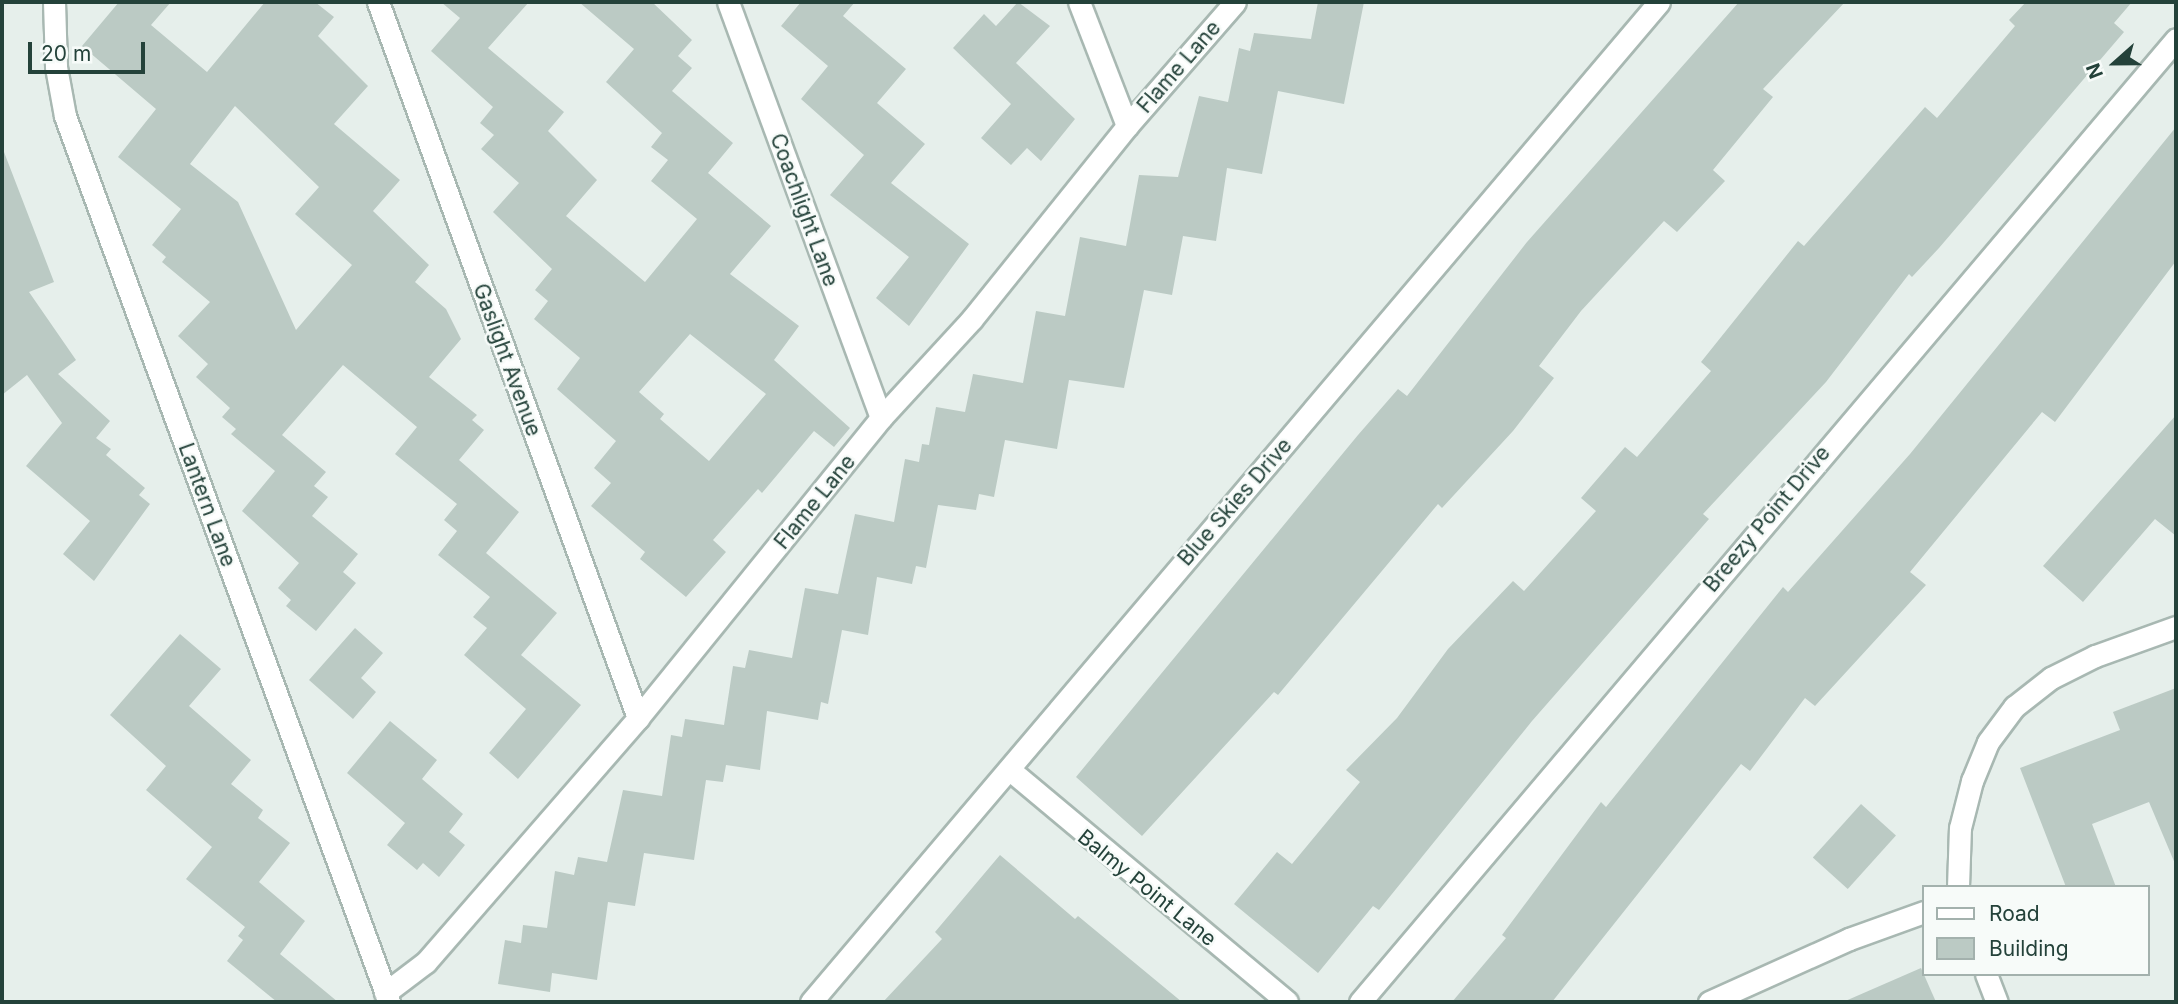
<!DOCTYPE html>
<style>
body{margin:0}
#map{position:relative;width:2178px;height:1004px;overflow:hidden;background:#e6efeb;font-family:Inter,sans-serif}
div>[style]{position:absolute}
.building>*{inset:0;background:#bbcac4;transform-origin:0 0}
.roads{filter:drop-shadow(2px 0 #a8b8b2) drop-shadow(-2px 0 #a8b8b2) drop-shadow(0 2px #a8b8b2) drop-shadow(0 -2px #a8b8b2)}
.minor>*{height:21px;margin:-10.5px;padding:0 10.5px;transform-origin:10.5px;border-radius:10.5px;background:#fff}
span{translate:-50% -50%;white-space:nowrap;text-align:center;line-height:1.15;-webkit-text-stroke:5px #f7fbf9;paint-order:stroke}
.street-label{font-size:21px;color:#24423a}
.frame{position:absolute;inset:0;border:4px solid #24423a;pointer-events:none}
.legend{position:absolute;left:1922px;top:885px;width:228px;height:91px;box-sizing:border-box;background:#f7fbf9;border:2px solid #a3b1ad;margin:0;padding:9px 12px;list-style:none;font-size:21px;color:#24423a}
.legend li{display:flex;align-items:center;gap:14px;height:35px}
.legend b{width:35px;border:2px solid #a3b1ad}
.north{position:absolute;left:2080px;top:28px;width:70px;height:70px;-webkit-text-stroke:5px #f7fbf9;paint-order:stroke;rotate:249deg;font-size:19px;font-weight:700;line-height:28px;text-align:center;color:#24423a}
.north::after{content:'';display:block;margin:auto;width:24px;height:32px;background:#24423a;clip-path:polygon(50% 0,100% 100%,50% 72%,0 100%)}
.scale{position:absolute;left:28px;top:42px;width:117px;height:32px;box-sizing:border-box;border:4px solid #24423a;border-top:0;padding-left:9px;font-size:21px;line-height:24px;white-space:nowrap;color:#24423a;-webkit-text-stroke:5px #f7fbf9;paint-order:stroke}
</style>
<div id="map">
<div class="building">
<div style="clip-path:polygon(evenodd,119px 2px,171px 2px,151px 25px,207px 72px,265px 2px,315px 2px,334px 17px,318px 36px,368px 86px,334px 124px,400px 180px,373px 211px,429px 265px,415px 282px,446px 309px,461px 339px,429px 377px,477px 415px,472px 420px,484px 430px,459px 460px,519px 512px,486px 553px,557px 613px,521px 655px,581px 705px,518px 779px,489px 753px,526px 709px,464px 655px,487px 628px,473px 617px,490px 597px,438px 555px,457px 531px,444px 520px,457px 504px,395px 454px,417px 427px,343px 365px,282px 435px,326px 472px,314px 486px,328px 497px,312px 516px,358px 554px,343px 572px,356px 583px,316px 631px,286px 606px,291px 600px,278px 588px,299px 563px,242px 511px,275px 471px,231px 434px,236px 429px,222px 417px,230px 408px,196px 377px,208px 364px,178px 336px,210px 302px,162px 262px,166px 257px,152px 245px,181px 209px,118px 157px,156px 109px,82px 46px,119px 2px,235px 106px,319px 187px,295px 214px,352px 265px,296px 330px,238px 202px,190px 164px,235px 106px)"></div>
<div style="clip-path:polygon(evenodd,441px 2px,529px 2px,488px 48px,564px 112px,548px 131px,597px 180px,566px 216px,645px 282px,697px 219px,651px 181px,668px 160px,651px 147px,662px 133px,606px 82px,634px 49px,579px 2px,652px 2px,692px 40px,678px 56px,692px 68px,672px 91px,733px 143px,708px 173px,771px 226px,730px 274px,799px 326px,774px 360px,850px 428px,834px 447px,814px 431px,762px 493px,758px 489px,713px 540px,726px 552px,686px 597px,640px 559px,645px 552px,591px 506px,611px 483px,594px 468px,616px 441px,557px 389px,580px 358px,534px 319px,548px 301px,535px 290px,552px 269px,493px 212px,519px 183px,481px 149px,494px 135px,480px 123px,493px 107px,431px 51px,460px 18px,441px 2px,690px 334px,766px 394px,709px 461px,660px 419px,664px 414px,639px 392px,690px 334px)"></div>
<div style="clip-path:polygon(801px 2px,855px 2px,843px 16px,906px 69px,877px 103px,925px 144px,891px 183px,969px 244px,909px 326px,876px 298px,909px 257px,830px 195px,864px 155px,801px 99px,828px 66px,781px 26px)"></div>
<div style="clip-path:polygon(1018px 2px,1050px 26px,1016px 63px,1075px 119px,1041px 161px,1027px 148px,1011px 165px,981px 138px,1011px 104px,953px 48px,984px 14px,996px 26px)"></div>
<div style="clip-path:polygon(1318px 2px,1364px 2px,1344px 104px,1278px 91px,1262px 174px,1227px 168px,1216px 241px,1183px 236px,1172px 295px,1144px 290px,1124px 388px,1069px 380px,1057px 449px,1005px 440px,994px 497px,979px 494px,976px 510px,938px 505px,926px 568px,916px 566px,912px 584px,877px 577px,868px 635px,842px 630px,828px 704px,821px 702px,818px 720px,767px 711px,760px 770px,726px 765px,723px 782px,706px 780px,694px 860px,644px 853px,635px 906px,608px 902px,597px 980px,552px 973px,550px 992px,498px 984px,505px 940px,521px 943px,523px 925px,547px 928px,555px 871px,574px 875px,578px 857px,607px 862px,623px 790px,662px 796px,671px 735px,682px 737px,685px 719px,724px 725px,733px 666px,745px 668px,749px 650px,792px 658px,805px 588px,838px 594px,855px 514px,894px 522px,905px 459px,919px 462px,922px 444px,929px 445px,936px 407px,965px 412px,973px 374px,1023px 383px,1036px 311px,1065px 316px,1080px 237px,1126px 246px,1139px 175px,1178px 177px,1199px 96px,1228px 102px,1239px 48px,1250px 51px,1254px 33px,1311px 39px)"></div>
<div style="clip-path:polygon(1739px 2px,1845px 2px,1763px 89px,1773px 97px,1713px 170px,1725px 181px,1677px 232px,1664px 221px,1581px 311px,1539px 366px,1554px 378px,1513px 431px,1442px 508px,1438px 504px,1278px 695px,1274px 692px,1142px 836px,1076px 777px,1358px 435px,1398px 389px,1407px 396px,1527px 242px)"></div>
<div style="clip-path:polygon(2026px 2px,2132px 2px,2114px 23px,2124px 32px,1939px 248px,1912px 277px,1909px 274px,1826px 382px,1703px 514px,1709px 519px,1532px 721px,1379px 910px,1373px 906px,1318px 973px,1234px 904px,1277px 852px,1292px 864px,1360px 782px,1346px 770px,1397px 718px,1448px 649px,1513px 581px,1524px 591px,1596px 511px,1581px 498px,1625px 447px,1637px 457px,1711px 371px,1701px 362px,1798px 241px,1804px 246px,1925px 107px,1937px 118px,2015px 26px,2009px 20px)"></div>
<div style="clip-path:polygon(2176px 127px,2176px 261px,2055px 422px,2042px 412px,1910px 572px,1926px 585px,1815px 706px,1805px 698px,1750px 771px,1741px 764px,1552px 1002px,1452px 1002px,1506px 938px,1502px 935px,1601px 802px,1606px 807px,1783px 587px,1788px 592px,1910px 454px)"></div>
<div style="clip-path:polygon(4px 152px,54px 282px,29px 292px,76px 360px,58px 374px,110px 421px,96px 438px,111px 449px,106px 455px,145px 488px,139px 495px,150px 504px,94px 581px,63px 554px,90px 521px,26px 466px,62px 423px,27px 375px,2px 395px)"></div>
<div style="clip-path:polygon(2176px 415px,2176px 536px,2155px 519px,2083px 602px,2043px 566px)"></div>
<div style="clip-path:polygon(355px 628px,383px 653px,361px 678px,376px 692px,353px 719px,309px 680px)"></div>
<div style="clip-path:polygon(180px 634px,221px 669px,189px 706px,251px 760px,231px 784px,263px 810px,258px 818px,290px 843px,259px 882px,305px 921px,280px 954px,338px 1002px,277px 1002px,227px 961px,243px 940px,238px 936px,245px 927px,186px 879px,212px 847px,146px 790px,166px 766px,110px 715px)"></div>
<div style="clip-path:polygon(2176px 688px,2176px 866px,2149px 802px,2092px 824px,2116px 887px,2066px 887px,2020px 768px,2120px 730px,2113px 712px)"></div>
<div style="clip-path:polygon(390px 721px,437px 760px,422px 779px,463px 814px,449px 832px,465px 845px,439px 877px,423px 863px,417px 870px,387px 845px,405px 823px,347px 773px)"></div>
<div style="left:1861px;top:804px;width:47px;height:72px;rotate:42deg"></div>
<div style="clip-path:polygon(1000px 855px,1075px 919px,1078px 916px,1182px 1002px,883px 1002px,942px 939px,935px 932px)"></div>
<div style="clip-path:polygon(1921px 968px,1936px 1002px,1843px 1002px)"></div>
</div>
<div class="roads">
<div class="minor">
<div style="left:54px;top:2px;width:65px;rotate:88.2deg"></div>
<div style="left:56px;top:67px;width:50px;rotate:79.6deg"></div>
<div style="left:65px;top:116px;width:943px;rotate:69.91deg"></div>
<div style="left:378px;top:2px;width:762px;rotate:70.04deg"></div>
<div style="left:728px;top:2px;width:443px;rotate:69.8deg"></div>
<div style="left:1079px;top:2px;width:133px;rotate:68.8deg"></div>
<div style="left:1010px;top:770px;width:361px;rotate:39.9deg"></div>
<div style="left:1958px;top:887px;width:59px;rotate:-88.1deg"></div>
<div style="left:1960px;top:828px;width:49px;rotate:-75.7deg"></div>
<div style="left:1972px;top:781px;width:42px;rotate:-67.7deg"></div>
<div style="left:1988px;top:742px;width:44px;rotate:-53.4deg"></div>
<div style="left:2014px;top:707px;width:47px;rotate:-38.1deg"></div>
<div style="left:2051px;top:678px;width:49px;rotate:-26.6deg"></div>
<div style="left:2095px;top:656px;width:86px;rotate:-19.7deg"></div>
<div style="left:1986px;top:974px;width:30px;rotate:69deg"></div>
<div style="left:385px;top:993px;width:51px;rotate:-37.1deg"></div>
<div style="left:426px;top:962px;width:323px;rotate:-49deg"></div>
<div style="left:638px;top:718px;width:386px;rotate:-51deg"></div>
<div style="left:881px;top:418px;width:134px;rotate:-47.4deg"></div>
<div style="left:972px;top:319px;width:248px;rotate:-51.2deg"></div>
<div style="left:1127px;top:126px;width:164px;rotate:-48.9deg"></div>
<div style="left:811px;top:1002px;width:1311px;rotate:-49.7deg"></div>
<div style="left:1360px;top:1002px;width:1262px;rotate:-49.72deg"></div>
<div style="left:1709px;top:1002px;width:154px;rotate:-24.2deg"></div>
<div style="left:1849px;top:939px;width:80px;rotate:-19.8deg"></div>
</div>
</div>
<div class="street-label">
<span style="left:1179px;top:67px;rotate:-49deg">Flame Lane</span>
<span style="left:804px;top:210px;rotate:70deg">Coachlight Lane</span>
<span style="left:507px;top:360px;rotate:70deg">Gaslight Avenue</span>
<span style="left:815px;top:502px;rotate:-51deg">Flame Lane</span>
<span style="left:1235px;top:502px;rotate:-49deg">Blue Skies Drive</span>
<span style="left:207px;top:505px;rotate:70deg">Lantern Lane</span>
<span style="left:1767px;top:519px;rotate:-50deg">Breezy Point Drive</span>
<span style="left:1147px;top:888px;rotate:39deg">Balmy Point Lane</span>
</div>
<div class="frame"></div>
<ul class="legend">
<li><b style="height:9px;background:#fff"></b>Road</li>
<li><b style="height:19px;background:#bbcac4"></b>Building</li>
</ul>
<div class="north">N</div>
<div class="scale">20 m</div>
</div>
